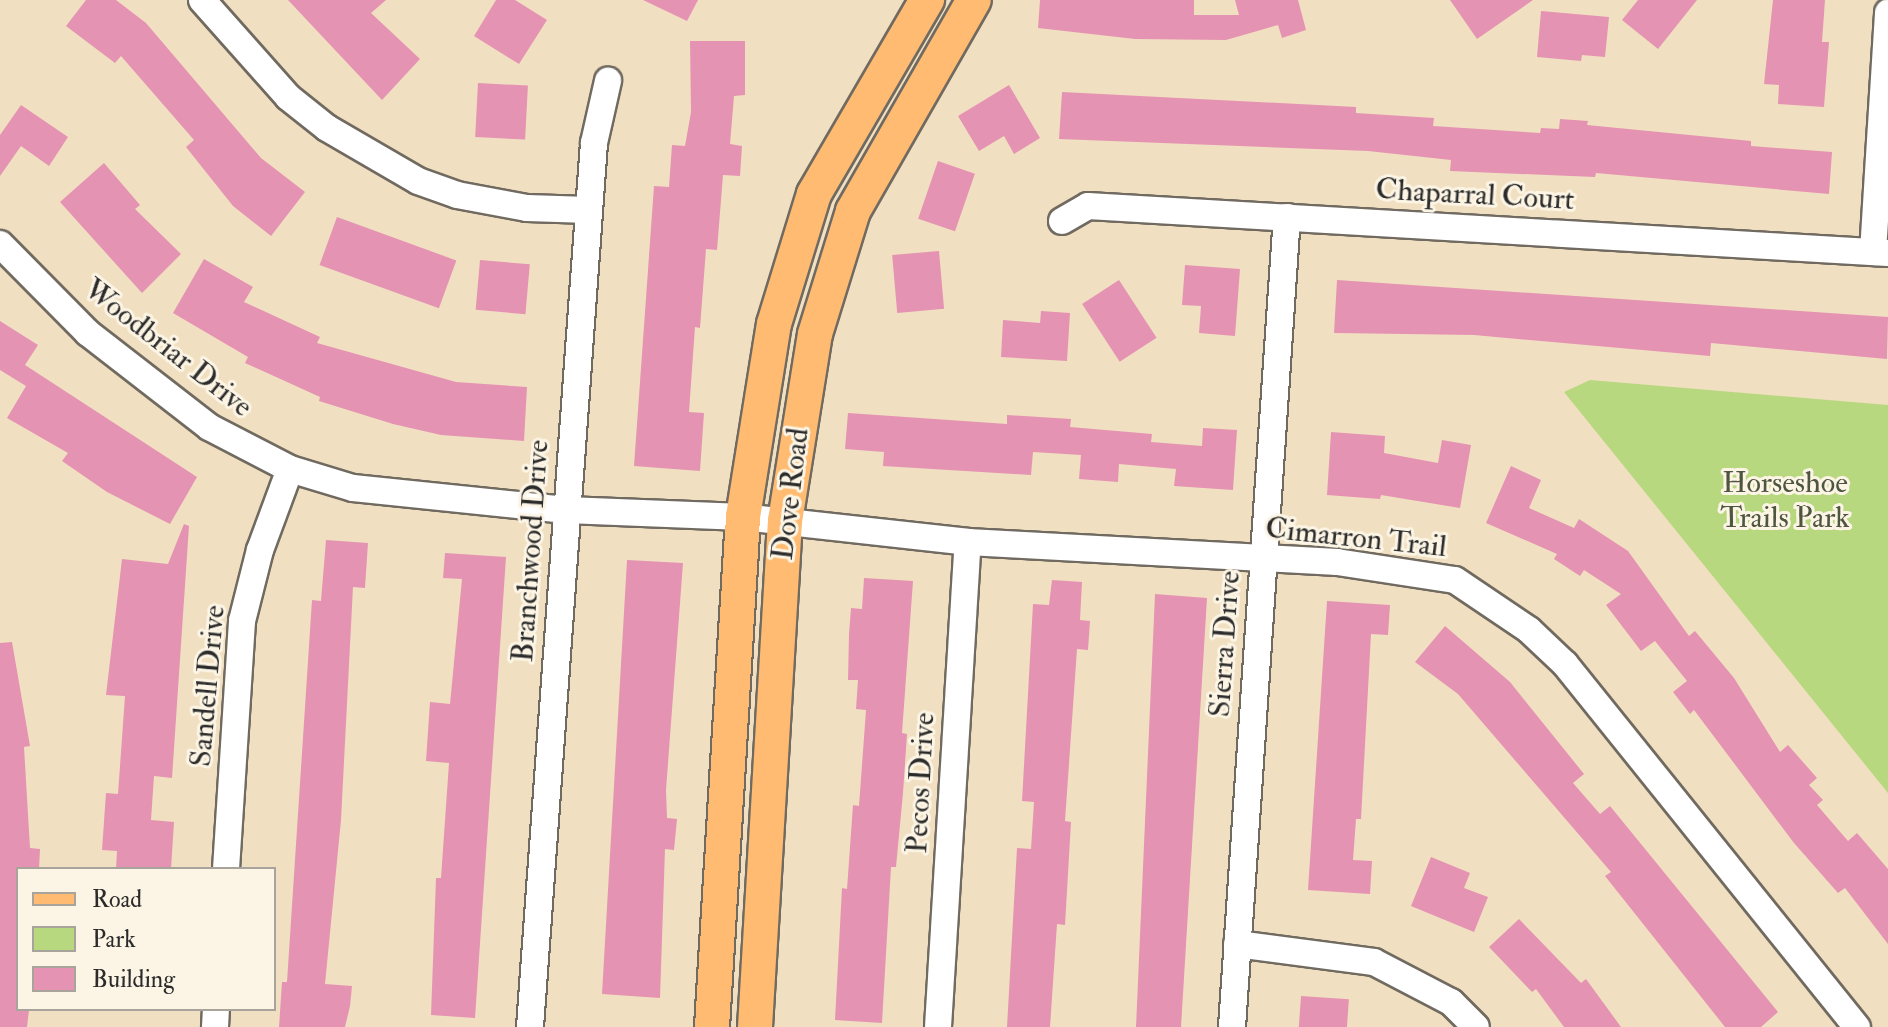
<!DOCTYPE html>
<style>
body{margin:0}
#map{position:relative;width:1888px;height:1027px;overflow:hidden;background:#f1dfc1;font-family:"IM FELL Double Pica",serif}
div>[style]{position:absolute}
.green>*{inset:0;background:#b8d87f}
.building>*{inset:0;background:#e593b2;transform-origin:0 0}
.roads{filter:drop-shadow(2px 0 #706a60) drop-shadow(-2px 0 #706a60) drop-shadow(0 2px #706a60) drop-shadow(0 -2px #706a60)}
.minor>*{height:26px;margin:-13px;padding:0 13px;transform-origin:13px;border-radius:13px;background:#fff}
.major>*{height:34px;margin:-17px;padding:0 17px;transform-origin:17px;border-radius:17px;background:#febb71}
span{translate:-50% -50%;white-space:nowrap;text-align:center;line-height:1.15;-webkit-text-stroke:6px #fcf5e5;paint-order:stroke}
.street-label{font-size:30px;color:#2b2b2b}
.park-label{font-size:30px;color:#4e5640}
.legend{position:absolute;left:16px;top:867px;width:260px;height:144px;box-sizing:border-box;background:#fcf5e5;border:2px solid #a8a49b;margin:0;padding:10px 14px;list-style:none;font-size:24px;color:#2b2b2b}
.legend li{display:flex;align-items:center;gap:16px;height:40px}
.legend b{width:40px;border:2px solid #a8a49b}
</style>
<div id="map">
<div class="green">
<div style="clip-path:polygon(1590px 380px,1888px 405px,1888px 793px,1564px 392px)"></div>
</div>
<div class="building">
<div style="clip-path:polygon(86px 0,116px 0,146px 23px,261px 158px,305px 192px,271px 236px,233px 206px,186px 147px,194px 140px,121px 56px,115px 63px,66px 26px)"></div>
<div style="clip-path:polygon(288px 0,386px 0,371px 13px,420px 59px,382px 100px)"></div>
<div style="clip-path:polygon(496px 0,515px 0,547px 20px,519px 64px,474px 36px)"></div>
<div style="clip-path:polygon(643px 0,698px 0,687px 21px)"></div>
<div style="clip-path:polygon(1040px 0,1194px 0,1194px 15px,1239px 15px,1235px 0,1298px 0,1306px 30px,1282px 38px,1278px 25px,1226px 40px,1135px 39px,1038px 28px)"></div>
<div style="clip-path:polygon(1450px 0,1533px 0,1477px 39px)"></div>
<div style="clip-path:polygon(1638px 0,1697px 0,1658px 49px,1622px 20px)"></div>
<div style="clip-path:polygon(1773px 0,1825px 0,1822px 42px,1829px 42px,1824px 107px,1778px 104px,1779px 85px,1764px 84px)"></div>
<div style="clip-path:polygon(1541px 11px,1609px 17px,1605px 57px,1582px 55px,1581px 61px,1537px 57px)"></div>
<div style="clip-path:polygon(690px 41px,745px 41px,745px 95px,734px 96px,730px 144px,742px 146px,740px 176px,723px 175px,717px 250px,706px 249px,700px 328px,695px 327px,689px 412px,704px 413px,700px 471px,634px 466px,654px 186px,669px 187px,672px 145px,685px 146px,691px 112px)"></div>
<div style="left:478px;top:83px;width:50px;height:54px;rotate:3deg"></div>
<div style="clip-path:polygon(1009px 85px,1040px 138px,1014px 154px,1004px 136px,979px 151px,958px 116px)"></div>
<div style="clip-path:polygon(1062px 92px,1356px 107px,1356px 113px,1434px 118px,1433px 126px,1540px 133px,1541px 128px,1559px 129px,1560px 119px,1588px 121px,1587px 125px,1751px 141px,1751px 146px,1832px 152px,1829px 194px,1596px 173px,1595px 177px,1450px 171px,1451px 160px,1368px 151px,1059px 139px)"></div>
<div style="clip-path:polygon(21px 105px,68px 137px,49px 166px,21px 146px,0 176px,0 135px)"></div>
<div style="left:938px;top:161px;width:39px;height:61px;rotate:19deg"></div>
<div style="clip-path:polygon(104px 163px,140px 205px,135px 209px,181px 254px,142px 293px,60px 202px)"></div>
<div style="left:337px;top:217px;width:127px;height:51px;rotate:20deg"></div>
<div style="left:939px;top:251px;width:58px;height:47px;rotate:85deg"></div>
<div style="clip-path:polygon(204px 259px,253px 287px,244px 302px,320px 337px,317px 343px,456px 382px,527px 387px,524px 441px,441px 435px,393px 424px,319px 401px,320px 397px,245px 363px,248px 357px,173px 313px)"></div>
<div style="left:480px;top:260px;width:50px;height:50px;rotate:5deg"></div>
<div style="clip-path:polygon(1185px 265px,1240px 269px,1235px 336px,1199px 333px,1201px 306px,1182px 305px)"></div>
<div style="left:1119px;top:280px;width:69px;height:44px;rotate:57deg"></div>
<div style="clip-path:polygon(1337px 280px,1888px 317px,1887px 359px,1711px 343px,1710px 356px,1474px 335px,1334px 333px)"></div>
<div style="clip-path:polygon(1041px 311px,1070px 313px,1067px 361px,1001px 357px,1003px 320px,1040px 323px)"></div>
<div style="clip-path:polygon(0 321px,38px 345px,25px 365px,197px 477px,170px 524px,107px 492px,62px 461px,68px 453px,7px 418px,26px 386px,0 370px)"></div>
<div style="clip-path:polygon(848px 413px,1007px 424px,1007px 415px,1071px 419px,1070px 427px,1152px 434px,1151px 442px,1202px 446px,1203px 428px,1237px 430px,1233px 490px,1174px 486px,1176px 469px,1119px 464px,1118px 482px,1079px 479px,1081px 455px,1033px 452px,1031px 475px,883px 466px,884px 452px,845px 449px)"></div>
<div style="clip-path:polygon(1331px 432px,1385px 436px,1384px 453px,1438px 463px,1442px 440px,1471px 445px,1460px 508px,1381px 495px,1380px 499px,1327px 495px)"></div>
<div style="clip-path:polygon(1511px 466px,1541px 480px,1529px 508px,1574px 528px,1579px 519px,1628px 551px,1689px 636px,1695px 631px,1734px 678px,1780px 752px,1788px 745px,1817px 778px,1809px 785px,1823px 800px,1817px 805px,1848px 841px,1857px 833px,1888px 869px,1888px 944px,1845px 888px,1838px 893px,1794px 843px,1694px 710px,1690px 714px,1673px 692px,1687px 681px,1655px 641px,1641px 651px,1606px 605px,1621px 594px,1584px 570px,1580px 576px,1554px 559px,1557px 554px,1486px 523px)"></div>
<div style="clip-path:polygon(184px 524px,189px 526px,172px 778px,154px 776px,151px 820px,174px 822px,171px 869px,116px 869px,117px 851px,102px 850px,106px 793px,118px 794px,125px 696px,106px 695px,122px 559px,168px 564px)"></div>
<div style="clip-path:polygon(326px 540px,368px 543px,365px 588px,353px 587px,341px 820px,325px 984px,352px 986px,350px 1006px,345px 1027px,279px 1027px,282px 982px,287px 982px,312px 600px,321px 601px)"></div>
<div style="clip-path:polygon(445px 553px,506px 557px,475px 1018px,431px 1015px,436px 878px,441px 878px,449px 763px,426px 761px,430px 702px,450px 704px,462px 579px,443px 578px)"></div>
<div style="clip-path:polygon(627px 560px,683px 563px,666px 790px,667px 818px,677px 819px,674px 850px,665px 849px,660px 998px,602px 994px)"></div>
<div style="clip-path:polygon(864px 578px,913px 581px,902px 733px,907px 734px,903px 793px,896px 867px,891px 867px,882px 1023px,835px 1020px,842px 888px,847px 889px,853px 805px,859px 806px,866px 710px,856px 709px,858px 680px,848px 680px,849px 634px,851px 608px,862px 609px)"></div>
<div style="clip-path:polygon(1052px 580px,1082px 582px,1080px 620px,1090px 621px,1088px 650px,1077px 649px,1065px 821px,1071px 822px,1065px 925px,1057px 924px,1050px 1027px,1007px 1027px,1017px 848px,1031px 849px,1034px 802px,1022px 801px,1033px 604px,1049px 605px)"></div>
<div style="clip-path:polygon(1155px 594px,1207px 598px,1181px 1027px,1136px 1027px)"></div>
<div style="clip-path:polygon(1327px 601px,1390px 605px,1388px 635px,1371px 634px,1361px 819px,1356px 819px,1353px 860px,1372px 861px,1370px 894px,1308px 890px)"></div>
<div style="clip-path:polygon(1445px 626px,1510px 682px,1584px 774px,1573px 783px,1600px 814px,1610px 806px,1778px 1012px,1761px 1027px,1725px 1027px,1605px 876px,1611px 872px,1458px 694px,1415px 662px)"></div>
<div style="clip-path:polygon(12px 642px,30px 746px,24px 747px,30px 848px,40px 849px,39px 869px,18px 869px,18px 1009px,29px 1010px,27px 1027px,0 1027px,0 643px)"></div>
<div style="clip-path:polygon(1431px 857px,1470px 873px,1464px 888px,1488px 897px,1474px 932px,1411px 906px)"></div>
<div style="clip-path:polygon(1519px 919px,1581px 983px,1586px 979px,1621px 1027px,1564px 1027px,1536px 989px,1532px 992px,1489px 947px)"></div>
<div style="left:1301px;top:996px;width:48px;height:31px;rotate:4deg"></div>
</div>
<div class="roads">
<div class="minor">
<div style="left:202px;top:0;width:130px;rotate:48.4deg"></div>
<div style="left:288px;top:97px;width:50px;rotate:38.5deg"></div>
<div style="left:327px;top:128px;width:105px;rotate:30.2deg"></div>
<div style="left:418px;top:181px;width:41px;rotate:19.7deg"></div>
<div style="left:457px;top:195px;width:71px;rotate:10.5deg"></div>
<div style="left:527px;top:208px;width:62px;rotate:1.8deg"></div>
<div style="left:1062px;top:221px;width:30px;rotate:-30deg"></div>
<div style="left:1088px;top:206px;width:801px;rotate:3.36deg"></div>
<div style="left:0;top:244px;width:125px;rotate:45.3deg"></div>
<div style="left:88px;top:333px;width:153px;rotate:37.8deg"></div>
<div style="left:209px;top:427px;width:91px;rotate:27.4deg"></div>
<div style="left:290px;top:469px;width:66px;rotate:16.8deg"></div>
<div style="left:353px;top:488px;width:214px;rotate:5.9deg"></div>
<div style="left:566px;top:510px;width:177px;rotate:2.3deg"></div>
<div style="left:743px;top:517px;width:226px;rotate:6.3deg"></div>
<div style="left:968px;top:542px;width:370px;rotate:3.1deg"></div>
<div style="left:1337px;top:562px;width:119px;rotate:8.7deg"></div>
<div style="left:1455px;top:580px;width:89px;rotate:34deg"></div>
<div style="left:1529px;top:630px;width:50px;rotate:43.4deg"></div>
<div style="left:1565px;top:664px;width:466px;rotate:51.2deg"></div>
<div style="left:1873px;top:252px;width:240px;rotate:-86.4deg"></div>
<div style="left:226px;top:869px;width:249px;rotate:-86.3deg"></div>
<div style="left:242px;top:621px;width:73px;rotate:-75.8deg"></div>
<div style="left:260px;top:550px;width:86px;rotate:-69.7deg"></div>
<div style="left:1237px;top:944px;width:138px;rotate:7.5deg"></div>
<div style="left:1374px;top:962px;width:87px;rotate:27.5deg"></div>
<div style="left:1451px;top:1002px;width:35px;rotate:45deg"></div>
<div style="left:215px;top:1027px;width:18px;rotate:-87deg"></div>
<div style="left:530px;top:1027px;width:886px;rotate:-85.86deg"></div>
<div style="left:594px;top:143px;width:64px;rotate:-77.3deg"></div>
<div style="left:938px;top:1027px;width:486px;rotate:-86.5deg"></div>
<div style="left:1232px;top:1027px;width:812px;rotate:-86.12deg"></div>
</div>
<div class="major">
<div style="left:712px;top:1027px;width:511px;rotate:-86.52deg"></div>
<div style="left:743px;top:517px;width:195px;rotate:-80.9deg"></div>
<div style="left:774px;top:324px;width:136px;rotate:-72.9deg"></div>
<div style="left:814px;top:194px;width:225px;rotate:-59.8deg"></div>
<div style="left:755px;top:1027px;width:507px;rotate:-86.61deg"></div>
<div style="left:785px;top:521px;width:189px;rotate:-80.9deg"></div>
<div style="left:815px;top:334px;width:129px;rotate:-72.8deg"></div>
<div style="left:853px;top:211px;width:243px;rotate:-60.2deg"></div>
</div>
</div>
<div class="street-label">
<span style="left:1475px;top:195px;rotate:3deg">Chaparral Court</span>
<span style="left:168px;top:348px;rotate:38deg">Woodbriar Drive</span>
<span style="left:791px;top:494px;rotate:-83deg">Dove Road</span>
<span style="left:1356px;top:538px;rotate:6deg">Cimarron Trail</span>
<span style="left:531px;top:551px;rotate:-86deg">Branchwood Drive</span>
<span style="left:1225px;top:644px;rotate:-86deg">Sierra Drive</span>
<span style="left:208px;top:686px;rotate:-85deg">Sandell Drive</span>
<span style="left:921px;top:783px;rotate:-87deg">Pecos Drive</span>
</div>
<div class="park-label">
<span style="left:1785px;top:500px">Horseshoe<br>Trails Park</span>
</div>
<ul class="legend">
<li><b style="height:10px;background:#febb71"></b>Road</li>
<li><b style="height:22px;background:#b8d87f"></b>Park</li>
<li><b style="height:22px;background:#e593b2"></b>Building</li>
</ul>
</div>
